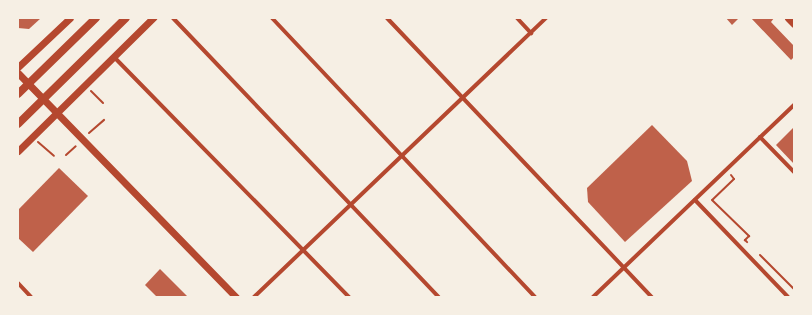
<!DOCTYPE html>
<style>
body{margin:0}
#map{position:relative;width:812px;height:315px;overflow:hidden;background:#f6efe4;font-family:"DejaVu Sans",sans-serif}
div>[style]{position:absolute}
.building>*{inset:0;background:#bf614a}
.path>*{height:2px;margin:-1px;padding:0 1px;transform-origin:1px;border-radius:1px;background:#b5482f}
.minor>*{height:4px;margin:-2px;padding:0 2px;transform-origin:2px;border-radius:2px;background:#b5482f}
.tertiary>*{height:7px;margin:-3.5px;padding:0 3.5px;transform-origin:3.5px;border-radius:3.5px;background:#b5482f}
.secondary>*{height:8px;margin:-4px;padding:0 4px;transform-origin:4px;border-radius:4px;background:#b5482f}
span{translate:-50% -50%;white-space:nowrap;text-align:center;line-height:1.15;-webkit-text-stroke:3px #f6efe4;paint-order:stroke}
.frame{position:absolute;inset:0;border:19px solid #f6efe4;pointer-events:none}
</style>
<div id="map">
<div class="building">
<div style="clip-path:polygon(18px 18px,41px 18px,29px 29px,18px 28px)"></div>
<div style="clip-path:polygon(726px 18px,739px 18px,732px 25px)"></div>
<div style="clip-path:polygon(751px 18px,774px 18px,771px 22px,794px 46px,794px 57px,791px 60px)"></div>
<div style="clip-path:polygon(652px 125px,687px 161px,692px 181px,625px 242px,588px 202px,587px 188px)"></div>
<div style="clip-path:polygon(794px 127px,794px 164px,776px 145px)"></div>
<div style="clip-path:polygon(59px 168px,88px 196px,33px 252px,18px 238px,18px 210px)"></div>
<div style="clip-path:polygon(160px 269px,188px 297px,157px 297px,145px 285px)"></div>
</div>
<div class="path">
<div style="left:91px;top:91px;width:17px;rotate:45deg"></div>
<div style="left:89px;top:133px;width:20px;rotate:-41deg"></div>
<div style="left:38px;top:142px;width:21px;rotate:41deg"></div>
<div style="left:66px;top:155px;width:13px;rotate:-42deg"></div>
<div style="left:731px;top:175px;width:5px;rotate:53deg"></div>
<div style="left:734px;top:179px;width:30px;rotate:136deg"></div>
<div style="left:712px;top:200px;width:52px;rotate:44.2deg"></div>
<div style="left:749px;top:236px;width:6px;rotate:135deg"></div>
<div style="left:745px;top:240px;width:3px;rotate:45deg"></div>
<div style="left:760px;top:255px;width:48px;rotate:45deg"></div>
</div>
<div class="minor">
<div style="left:173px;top:18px;width:385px;rotate:46.4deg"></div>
<div style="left:272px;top:18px;width:383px;rotate:46.7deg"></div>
<div style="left:387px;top:18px;width:385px;rotate:46.5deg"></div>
<div style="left:517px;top:18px;width:21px;rotate:47deg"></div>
<div style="left:114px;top:57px;width:336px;rotate:45.6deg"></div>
<div style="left:760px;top:137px;width:49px;rotate:45.8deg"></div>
<div style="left:695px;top:200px;width:134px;rotate:46.2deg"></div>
<div style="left:18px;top:283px;width:19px;rotate:47deg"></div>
<div style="left:254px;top:297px;width:404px;rotate:-43.7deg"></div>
<div style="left:593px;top:297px;width:278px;rotate:-43.7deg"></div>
</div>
<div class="tertiary">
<div style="left:788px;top:18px;width:8px;rotate:45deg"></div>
<div style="left:18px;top:67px;width:71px;rotate:-43.3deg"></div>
<div style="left:18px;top:73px;width:313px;rotate:45.8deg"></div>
<div style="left:18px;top:151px;width:190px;rotate:-44.6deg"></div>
</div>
<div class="secondary">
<div style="left:18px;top:94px;width:109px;rotate:-44.3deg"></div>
<div style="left:18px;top:124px;width:151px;rotate:-44.5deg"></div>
</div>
<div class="frame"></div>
</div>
